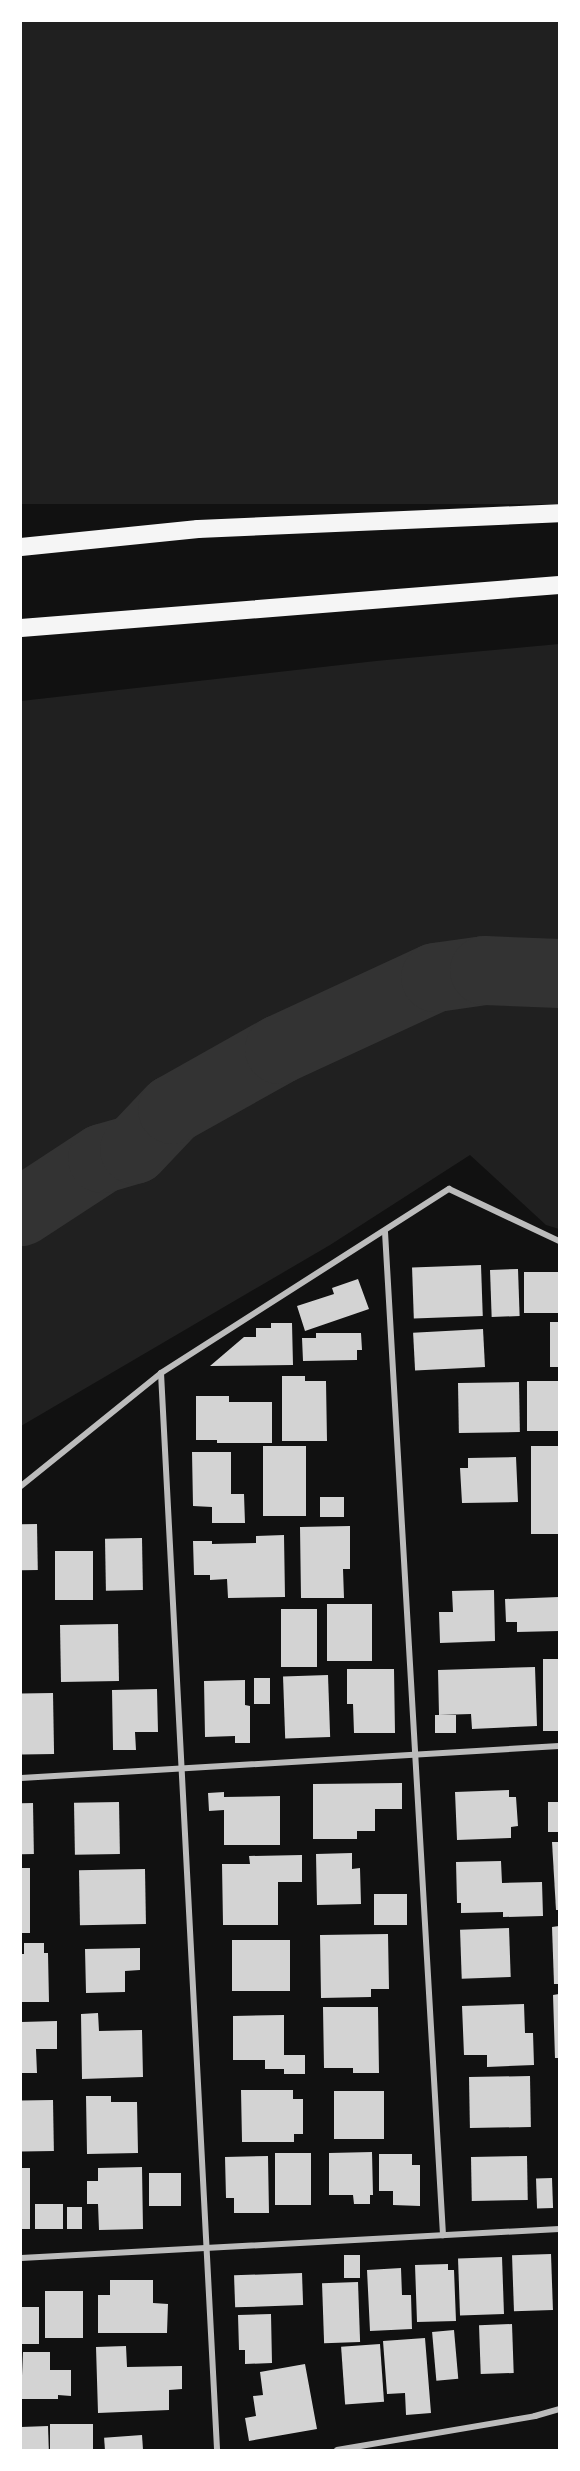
<!DOCTYPE html>
<style>
body{margin:0}
#map{position:relative;width:580px;height:2471px;overflow:hidden;background:#111;font-family:"Nunito Sans",sans-serif}
div>[style]{position:absolute}
.green>*{inset:0;background:#202020;transform-origin:0 0}
.river>*{height:69px;margin:-34.5px;padding:0 34.5px;transform-origin:34.5px;border-radius:34.5px;background:#333}
.building>*{inset:0;background:#d3d3d3;transform-origin:0 0}
.minor>*{height:6px;margin:-3px;padding:0 3px;transform-origin:3px;border-radius:3px;background:#bcbcbc}
.motorway>*{height:18px;margin:-9px;padding:0 9px;transform-origin:9px;border-radius:9px;background:#f5f5f5}
span{translate:-50% -50%;white-space:nowrap;text-align:center;line-height:1.15;-webkit-text-stroke:5px #fff;paint-order:stroke}
.frame{position:absolute;inset:0;border:22px solid #fff;pointer-events:none}
</style>
<div id="map">
<div class="green">
<div style="left:21px;top:21px;width:538px;height:483px"></div>
<div style="clip-path:polygon(559px 644px,559px 1229px,546px 1225px,470px 1155px,330px 1245px,21px 1426px,21px 701px,376px 661px)"></div>
</div>
<div class="river">
<div style="left:21px;top:1211px;width:97px;rotate:-33.2deg"></div>
<div style="left:102px;top:1158px;width:33px;rotate:-16deg"></div>
<div style="left:134px;top:1149px;width:55px;rotate:-46.5deg"></div>
<div style="left:172px;top:1109px;width:123px;rotate:-29.3deg"></div>
<div style="left:279px;top:1049px;width:172px;rotate:-24.8deg"></div>
<div style="left:435px;top:977px;width:49px;rotate:-8.1deg"></div>
<div style="left:484px;top:970px;width:75px;rotate:2.3deg"></div>
</div>
<div class="building">
<div style="left:481px;top:1265px;width:51px;height:69px;rotate:88deg"></div>
<div style="left:518px;top:1269px;width:47px;height:28px;rotate:88deg"></div>
<div style="left:559px;top:1272px;width:41px;height:35px;rotate:90deg"></div>
<div style="clip-path:polygon(358px 1279px,369px 1309px,305px 1331px,297px 1306px,334px 1294px,332px 1288px)"></div>
<div style="left:559px;top:1322px;width:45px;height:9px;rotate:90deg"></div>
<div style="clip-path:polygon(271px 1323px,292px 1323px,293px 1365px,210px 1366px,244px 1337px,256px 1337px,256px 1328px,271px 1328px)"></div>
<div style="left:483px;top:1329px;width:38px;height:70px;rotate:87deg"></div>
<div style="clip-path:polygon(316px 1333px,361px 1333px,362px 1350px,357px 1350px,357px 1360px,303px 1361px,302px 1338px,316px 1338px)"></div>
<div style="clip-path:polygon(282px 1376px,305px 1376px,305px 1381px,326px 1381px,327px 1441px,282px 1441px)"></div>
<div style="left:527px;top:1381px;width:32px;height:50px"></div>
<div style="left:519px;top:1382px;width:50px;height:61px;rotate:89deg"></div>
<div style="clip-path:polygon(196px 1396px,229px 1396px,229px 1402px,272px 1402px,272px 1443px,217px 1443px,217px 1440px,196px 1440px)"></div>
<div style="left:263px;top:1446px;width:43px;height:70px"></div>
<div style="left:559px;top:1446px;width:88px;height:28px;rotate:90deg"></div>
<div style="clip-path:polygon(192px 1452px,231px 1452px,231px 1494px,244px 1494px,245px 1523px,212px 1523px,212px 1507px,193px 1506px)"></div>
<div style="clip-path:polygon(516px 1457px,518px 1502px,462px 1503px,460px 1468px,468px 1468px,468px 1458px)"></div>
<div style="left:344px;top:1497px;width:20px;height:24px;rotate:90deg"></div>
<div style="left:37px;top:1524px;width:46px;height:16px;rotate:89deg"></div>
<div style="clip-path:polygon(350px 1526px,350px 1569px,343px 1569px,344px 1598px,301px 1598px,300px 1527px)"></div>
<div style="clip-path:polygon(284px 1535px,285px 1597px,228px 1598px,227px 1579px,210px 1580px,210px 1575px,194px 1575px,193px 1541px,212px 1541px,212px 1544px,256px 1543px,256px 1536px)"></div>
<div style="left:142px;top:1538px;width:52px;height:37px;rotate:89deg"></div>
<div style="left:55px;top:1551px;width:38px;height:49px"></div>
<div style="clip-path:polygon(494px 1590px,495px 1641px,440px 1643px,439px 1612px,453px 1612px,452px 1591px)"></div>
<div style="clip-path:polygon(559px 1597px,559px 1631px,517px 1632px,517px 1622px,506px 1622px,505px 1599px)"></div>
<div style="left:327px;top:1604px;width:45px;height:57px"></div>
<div style="left:317px;top:1609px;width:58px;height:36px;rotate:90deg"></div>
<div style="left:118px;top:1624px;width:57px;height:58px;rotate:89deg"></div>
<div style="left:559px;top:1659px;width:72px;height:16px;rotate:90deg"></div>
<div style="clip-path:polygon(535px 1667px,537px 1726px,472px 1729px,471px 1714px,439px 1715px,438px 1670px)"></div>
<div style="clip-path:polygon(347px 1669px,394px 1669px,395px 1733px,354px 1733px,353px 1704px,347px 1704px)"></div>
<div style="left:328px;top:1675px;width:62px;height:45px;rotate:88deg"></div>
<div style="left:270px;top:1678px;width:26px;height:16px;rotate:90deg"></div>
<div style="clip-path:polygon(245px 1680px,245px 1705px,250px 1706px,250px 1743px,235px 1743px,235px 1736px,205px 1737px,204px 1681px)"></div>
<div style="clip-path:polygon(157px 1689px,158px 1732px,135px 1732px,136px 1750px,113px 1750px,112px 1690px)"></div>
<div style="left:53px;top:1693px;width:61px;height:32px;rotate:89deg"></div>
<div style="left:456px;top:1715px;width:18px;height:21px;rotate:90deg"></div>
<div style="clip-path:polygon(402px 1783px,402px 1809px,375px 1809px,375px 1831px,357px 1831px,357px 1839px,313px 1839px,313px 1784px)"></div>
<div style="clip-path:polygon(509px 1790px,509px 1797px,516px 1797px,518px 1826px,511px 1827px,511px 1838px,457px 1840px,455px 1792px)"></div>
<div style="clip-path:polygon(224px 1792px,224px 1797px,280px 1796px,280px 1845px,224px 1845px,224px 1810px,209px 1811px,208px 1793px)"></div>
<div style="left:119px;top:1802px;width:52px;height:45px;rotate:89deg"></div>
<div style="left:559px;top:1802px;width:30px;height:11px;rotate:90deg"></div>
<div style="left:33px;top:1803px;width:51px;height:12px;rotate:89deg"></div>
<div style="clip-path:polygon(552px 1842px,559px 1842px,559px 1910px,556px 1910px)"></div>
<div style="clip-path:polygon(352px 1853px,352px 1869px,360px 1868px,361px 1904px,317px 1905px,316px 1854px)"></div>
<div style="clip-path:polygon(302px 1855px,302px 1882px,278px 1882px,278px 1925px,223px 1925px,222px 1864px,250px 1864px,249px 1856px)"></div>
<div style="clip-path:polygon(501px 1861px,502px 1883px,542px 1882px,543px 1916px,503px 1917px,503px 1912px,461px 1913px,461px 1903px,457px 1903px,456px 1862px)"></div>
<div style="left:21px;top:1868px;width:9px;height:65px"></div>
<div style="left:145px;top:1869px;width:55px;height:66px;rotate:89deg"></div>
<div style="left:407px;top:1894px;width:31px;height:33px;rotate:90deg"></div>
<div style="clip-path:polygon(559px 1926px,559px 1984px,554px 1984px,552px 1927px)"></div>
<div style="left:509px;top:1928px;width:49px;height:49px;rotate:88deg"></div>
<div style="clip-path:polygon(388px 1934px,389px 1989px,371px 1989px,371px 1997px,321px 1998px,320px 1935px)"></div>
<div style="left:290px;top:1940px;width:51px;height:58px;rotate:90deg"></div>
<div style="clip-path:polygon(24px 1943px,44px 1943px,44px 1953px,48px 1953px,49px 2002px,21px 2002px,21px 1954px,24px 1954px)"></div>
<div style="clip-path:polygon(140px 1948px,140px 1970px,125px 1971px,125px 1992px,86px 1993px,85px 1949px)"></div>
<div style="clip-path:polygon(559px 1994px,559px 2058px,555px 2058px,553px 1995px)"></div>
<div style="clip-path:polygon(524px 2004px,525px 2033px,533px 2033px,534px 2065px,487px 2067px,487px 2055px,464px 2055px,462px 2006px)"></div>
<div style="clip-path:polygon(323px 2007px,378px 2007px,379px 2073px,353px 2073px,353px 2068px,324px 2068px)"></div>
<div style="clip-path:polygon(98px 2013px,99px 2031px,142px 2030px,143px 2077px,82px 2079px,81px 2014px)"></div>
<div style="clip-path:polygon(284px 2015px,284px 2055px,305px 2055px,305px 2074px,284px 2074px,284px 2069px,265px 2069px,265px 2060px,233px 2060px,233px 2016px)"></div>
<div style="clip-path:polygon(57px 2021px,57px 2049px,36px 2049px,37px 2073px,21px 2073px,21px 2022px)"></div>
<div style="left:530px;top:2076px;width:51px;height:61px;rotate:89deg"></div>
<div style="clip-path:polygon(241px 2090px,293px 2090px,293px 2099px,303px 2099px,303px 2134px,294px 2134px,294px 2142px,242px 2142px)"></div>
<div style="left:334px;top:2091px;width:50px;height:48px"></div>
<div style="clip-path:polygon(86px 2096px,111px 2096px,111px 2102px,137px 2102px,138px 2153px,87px 2154px)"></div>
<div style="left:53px;top:2100px;width:51px;height:32px;rotate:89deg"></div>
<div style="clip-path:polygon(372px 2152px,373px 2195px,370px 2195px,370px 2204px,354px 2204px,353px 2195px,329px 2195px,329px 2153px)"></div>
<div style="left:311px;top:2153px;width:52px;height:36px;rotate:90deg"></div>
<div style="clip-path:polygon(379px 2154px,412px 2154px,412px 2165px,420px 2165px,420px 2206px,393px 2205px,393px 2191px,379px 2191px)"></div>
<div style="clip-path:polygon(268px 2156px,269px 2213px,234px 2213px,234px 2198px,226px 2198px,225px 2157px)"></div>
<div style="left:527px;top:2156px;width:44px;height:56px;rotate:89deg"></div>
<div style="clip-path:polygon(142px 2167px,143px 2229px,99px 2230px,98px 2204px,87px 2204px,87px 2181px,98px 2181px,98px 2168px)"></div>
<div style="left:21px;top:2168px;width:9px;height:61px"></div>
<div style="left:181px;top:2173px;width:33px;height:32px;rotate:90deg"></div>
<div style="left:552px;top:2178px;width:30px;height:16px;rotate:88deg"></div>
<div style="left:35px;top:2204px;width:28px;height:25px"></div>
<div style="left:67px;top:2207px;width:15px;height:22px"></div>
<div style="left:551px;top:2254px;width:56px;height:39px;rotate:88deg"></div>
<div style="left:344px;top:2255px;width:16px;height:23px"></div>
<div style="left:502px;top:2257px;width:57px;height:44px;rotate:88deg"></div>
<div style="clip-path:polygon(448px 2264px,448px 2270px,454px 2270px,456px 2321px,417px 2322px,415px 2265px)"></div>
<div style="clip-path:polygon(401px 2268px,402px 2295px,411px 2295px,412px 2329px,370px 2331px,367px 2270px)"></div>
<div style="left:302px;top:2273px;width:32px;height:68px;rotate:88deg"></div>
<div style="clip-path:polygon(110px 2280px,153px 2280px,153px 2303px,168px 2304px,167px 2333px,98px 2333px,98px 2295px,110px 2295px)"></div>
<div style="left:358px;top:2282px;width:60px;height:36px;rotate:88deg"></div>
<div style="left:45px;top:2291px;width:38px;height:47px"></div>
<div style="left:21px;top:2307px;width:18px;height:37px"></div>
<div style="clip-path:polygon(271px 2314px,272px 2363px,245px 2364px,245px 2350px,239px 2350px,238px 2315px)"></div>
<div style="left:512px;top:2324px;width:49px;height:33px;rotate:88deg"></div>
<div style="left:454px;top:2330px;width:49px;height:22px;rotate:85deg"></div>
<div style="clip-path:polygon(425px 2338px,431px 2413px,406px 2415px,405px 2393px,387px 2394px,383px 2341px)"></div>
<div style="left:380px;top:2344px;width:58px;height:39px;rotate:86deg"></div>
<div style="clip-path:polygon(126px 2346px,127px 2367px,182px 2366px,182px 2389px,169px 2390px,169px 2410px,98px 2413px,96px 2347px)"></div>
<div style="clip-path:polygon(23px 2352px,50px 2352px,50px 2370px,71px 2370px,71px 2396px,58px 2395px,58px 2399px,21px 2399px)"></div>
<div style="clip-path:polygon(305px 2364px,317px 2429px,249px 2441px,245px 2418px,256px 2416px,253px 2396px,263px 2395px,260px 2372px)"></div>
<div style="left:93px;top:2424px;width:26px;height:43px;rotate:90deg"></div>
<div style="left:48px;top:2426px;width:24px;height:27px;rotate:88deg"></div>
<div style="left:142px;top:2435px;width:15px;height:38px;rotate:86deg"></div>
</div>
<div class="minor">
<div style="left:385px;top:1232px;width:1005px;rotate:86.69deg"></div>
<div style="left:161px;top:1373px;width:1078px;rotate:87.02deg"></div>
<div style="left:21px;top:1486px;width:180px;rotate:-38.9deg"></div>
<div style="left:161px;top:1373px;width:342px;rotate:-32.6deg"></div>
<div style="left:449px;top:1189px;width:122px;rotate:25.3deg"></div>
<div style="left:21px;top:1778px;width:539px;rotate:-3.4deg"></div>
<div style="left:21px;top:2258px;width:539px;rotate:-3.09deg"></div>
<div style="left:337px;top:2450px;width:201px;rotate:-9.7deg"></div>
<div style="left:535px;top:2416px;width:25px;rotate:-16deg"></div>
</div>
<div class="motorway">
<div style="left:21px;top:547px;width:178px;rotate:-5.8deg"></div>
<div style="left:198px;top:529px;width:361px;rotate:-2.5deg"></div>
<div style="left:21px;top:628px;width:540px;rotate:-4.57deg"></div>
</div>
<div class="frame"></div>
</div>
